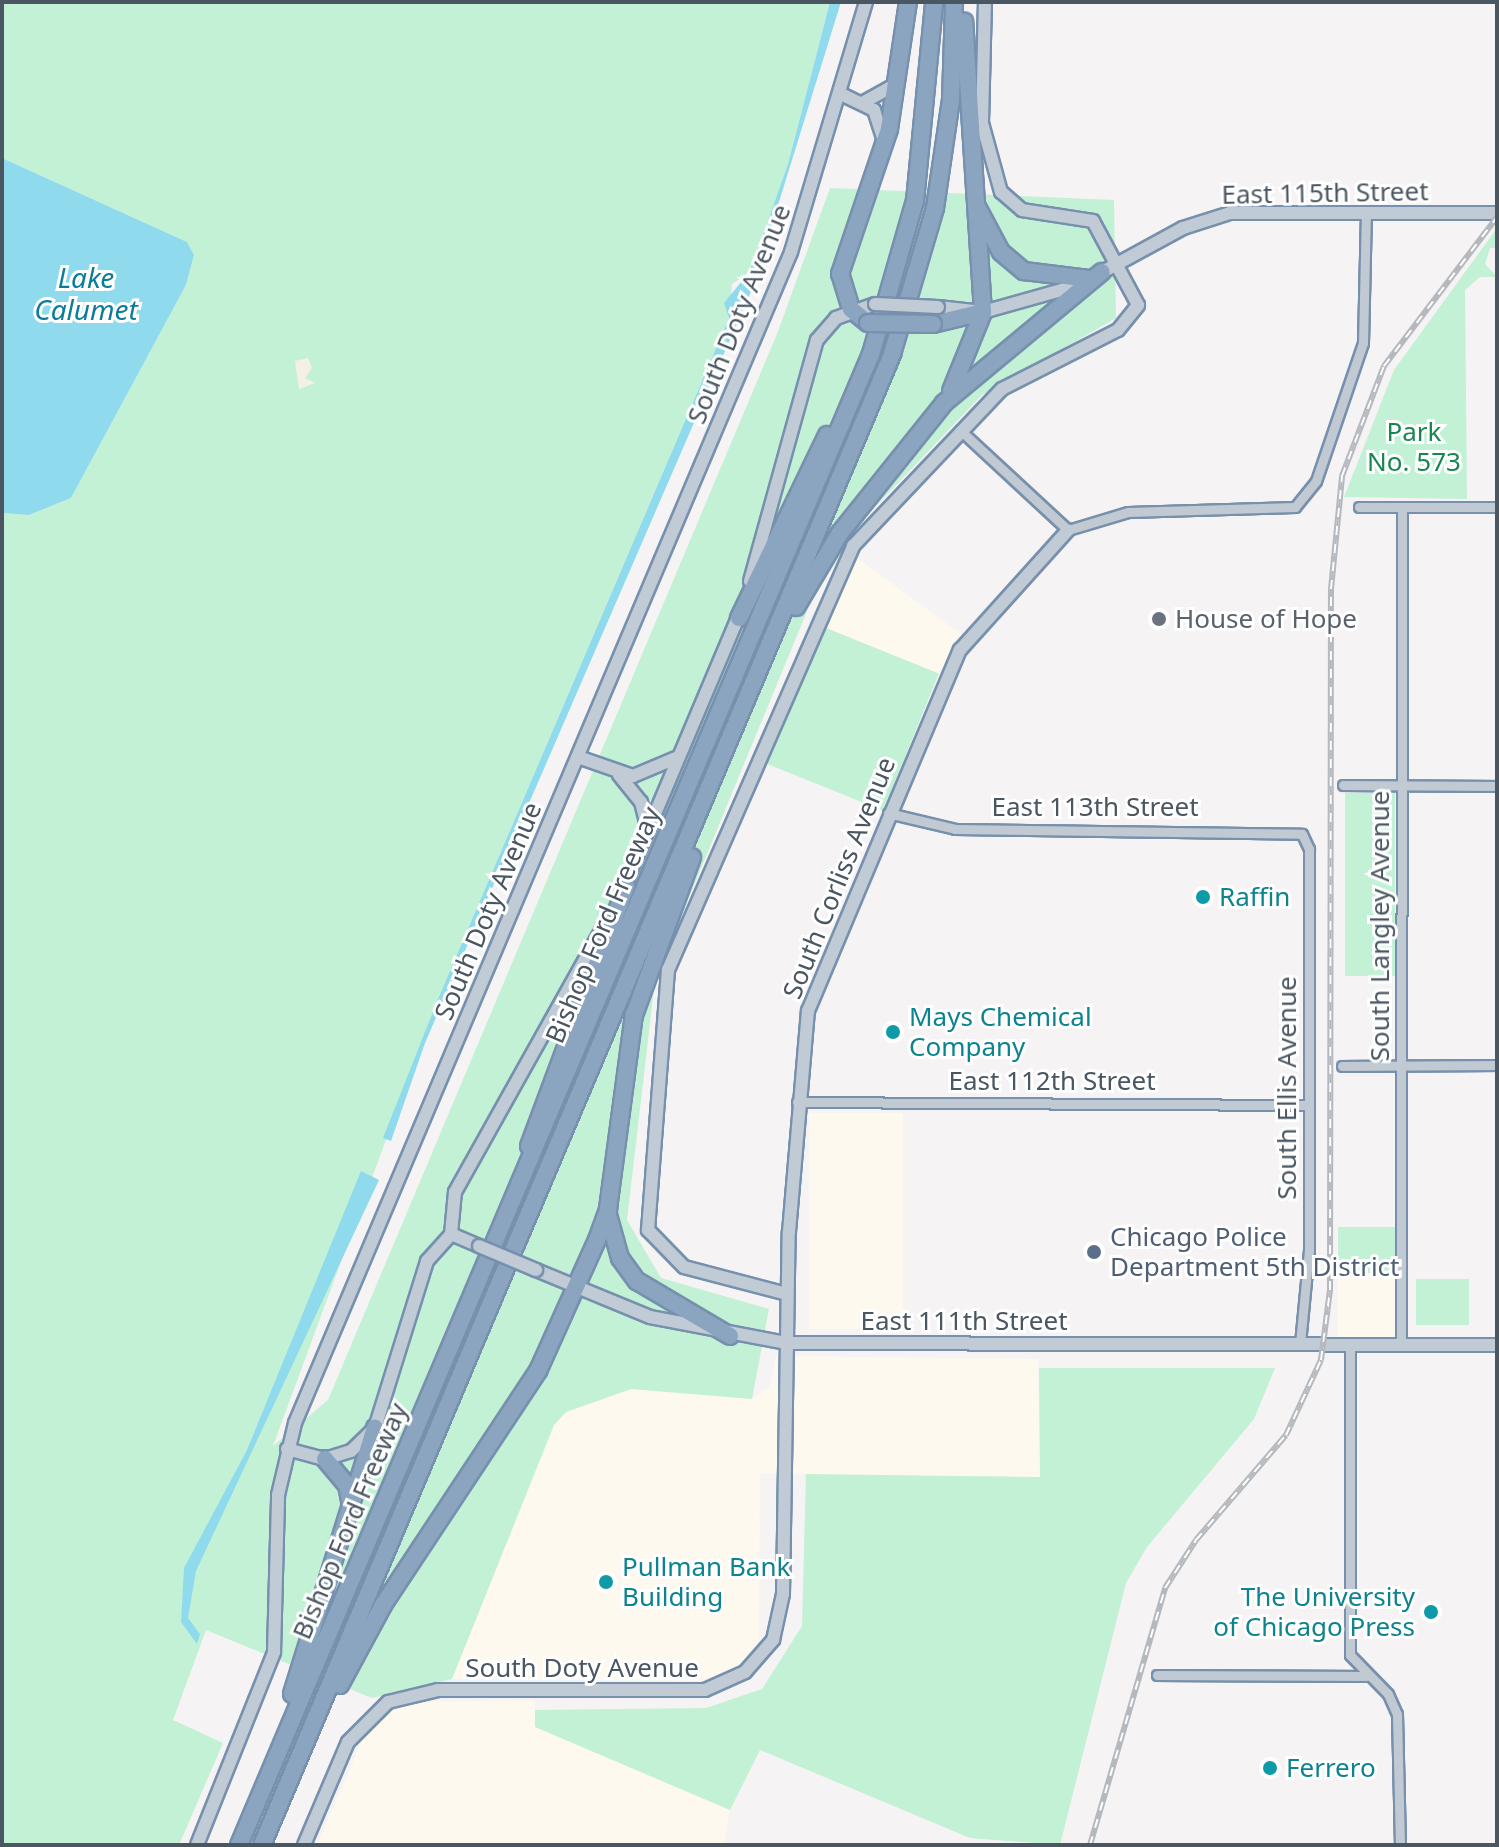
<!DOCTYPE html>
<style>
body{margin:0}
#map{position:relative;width:1499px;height:1847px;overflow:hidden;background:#f5f3f3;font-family:"Noto Sans",sans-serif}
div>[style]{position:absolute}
.commercial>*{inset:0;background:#fdf9ef;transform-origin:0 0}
.green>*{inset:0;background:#c3f1d5;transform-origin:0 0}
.sand>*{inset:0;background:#f5f0e5}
.water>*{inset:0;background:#90daee}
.roads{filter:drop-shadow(2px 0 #7690ad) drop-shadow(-2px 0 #7690ad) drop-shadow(0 2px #7690ad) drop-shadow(0 -2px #7690ad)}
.street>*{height:9px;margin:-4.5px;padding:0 4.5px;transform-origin:4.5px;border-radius:4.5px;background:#c1cad2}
.secondary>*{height:12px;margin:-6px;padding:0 6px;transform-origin:6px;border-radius:6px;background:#c1cbd6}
.highway>*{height:16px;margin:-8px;padding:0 8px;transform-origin:8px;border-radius:8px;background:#8ba5c1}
.rail>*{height:6px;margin-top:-3px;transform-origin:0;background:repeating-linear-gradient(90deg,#fff 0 9px,#b5b8bd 0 18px);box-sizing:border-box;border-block:2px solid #b5b8bd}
.bridges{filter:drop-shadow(2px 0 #7690ad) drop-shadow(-2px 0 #7690ad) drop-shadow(0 2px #7690ad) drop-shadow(0 -2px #7690ad)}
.secondary-bridge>*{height:12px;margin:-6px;padding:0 6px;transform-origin:6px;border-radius:6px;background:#c1cbd6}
.highway-bridge>*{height:16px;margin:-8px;padding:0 8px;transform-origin:8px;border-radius:8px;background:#8ba5c1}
.dots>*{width:22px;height:22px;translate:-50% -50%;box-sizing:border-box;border:4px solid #fff;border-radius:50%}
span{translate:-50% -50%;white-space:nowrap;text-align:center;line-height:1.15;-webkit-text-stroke:6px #fff;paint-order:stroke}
.street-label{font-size:26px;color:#4a5661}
.park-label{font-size:26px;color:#17864f}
.worship-label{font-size:26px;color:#5b616d}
.left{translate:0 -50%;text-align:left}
.culture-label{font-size:26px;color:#0d838f}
.right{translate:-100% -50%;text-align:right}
.service-label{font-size:26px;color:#4e5e75}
.water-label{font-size:28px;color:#0c7c9b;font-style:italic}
.frame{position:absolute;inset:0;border:4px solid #4a5661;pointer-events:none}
</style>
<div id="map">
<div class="commercial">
<div style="clip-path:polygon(853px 555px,961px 634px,939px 674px,821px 626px)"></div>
<div style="left:809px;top:1113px;width:94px;height:216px"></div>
<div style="left:1338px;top:1273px;width:65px;height:64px"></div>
<div style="clip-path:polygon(776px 1356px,1038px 1359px,1040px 1477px,760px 1474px,759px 1645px,737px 1668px,699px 1681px,452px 1679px,554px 1425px,566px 1412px,632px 1389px,752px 1399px,770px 1386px)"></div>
<div style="clip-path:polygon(535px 1700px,535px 1727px,730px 1810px,724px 1845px,317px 1845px,365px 1734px,386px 1713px,419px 1702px)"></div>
</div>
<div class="green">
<div style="clip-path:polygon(2px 2px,830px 2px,788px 164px,750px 272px,732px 284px,729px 318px,438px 999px,273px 1446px,328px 1400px,777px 334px,830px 188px,1114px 200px,1116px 318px,982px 395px,859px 524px,810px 604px,655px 980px,627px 1220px,661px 1278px,769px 1309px,752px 1399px,631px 1389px,566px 1412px,554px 1425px,452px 1679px,372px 1698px,206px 1630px,173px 1720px,223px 1743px,179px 1845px,2px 1845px,2px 513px,29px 515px,71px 498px,186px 285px,194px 255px,187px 242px,2px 158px)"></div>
<div style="clip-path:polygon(1497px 228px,1497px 248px,1490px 248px,1485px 264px,1497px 277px,1480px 277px,1465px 290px,1467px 499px,1344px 497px,1394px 370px)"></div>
<div style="left:821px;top:626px;width:127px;height:148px;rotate:22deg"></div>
<div style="left:1345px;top:793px;width:50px;height:183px"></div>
<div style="left:1338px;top:1227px;width:57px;height:46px"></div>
<div style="left:1469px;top:1279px;width:46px;height:53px;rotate:90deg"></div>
<div style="clip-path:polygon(1039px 1368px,1275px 1368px,1254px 1419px,1147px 1547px,1126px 1583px,1060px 1845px,970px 1838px,760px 1750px,730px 1810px,535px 1727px,535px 1710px,706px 1708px,762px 1689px,802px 1626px,806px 1474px,1040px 1477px)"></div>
</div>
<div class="sand">
<div style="clip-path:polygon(308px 358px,312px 368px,305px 378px,315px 383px,299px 389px,295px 361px)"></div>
</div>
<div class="water">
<div style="clip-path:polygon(830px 2px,841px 2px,752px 289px,425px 1043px,391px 1141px,383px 1138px,438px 999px,729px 318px,724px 303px,750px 271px,788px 164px)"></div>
<div style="clip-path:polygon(2px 158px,187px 242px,194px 255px,186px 285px,71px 498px,29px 515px,2px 513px)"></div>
<div style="clip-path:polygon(361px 1171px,379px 1180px,196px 1571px,188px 1618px,200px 1634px,197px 1644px,181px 1622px,184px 1568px,247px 1450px)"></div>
</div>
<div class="roads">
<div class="street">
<div style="left:960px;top:430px;width:147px;rotate:42.8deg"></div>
<div style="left:1068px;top:530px;width:63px;rotate:-16.7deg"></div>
<div style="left:1128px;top:512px;width:167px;rotate:-1.7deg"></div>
<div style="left:1295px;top:507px;width:33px;rotate:-51deg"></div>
<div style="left:1316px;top:481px;width:146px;rotate:-71.2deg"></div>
<div style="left:1363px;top:343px;width:131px;rotate:-88.7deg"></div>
<div style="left:1359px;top:507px;width:138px"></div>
<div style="left:1343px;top:785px;width:154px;rotate:0.4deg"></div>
<div style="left:888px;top:813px;width:69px;rotate:13.4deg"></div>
<div style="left:955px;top:829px;width:347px;rotate:0.8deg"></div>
<div style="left:1302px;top:834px;width:17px;rotate:65deg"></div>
<div style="left:1309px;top:849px;width:401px;rotate:90deg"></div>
<div style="left:1309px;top:1250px;width:94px;rotate:95.5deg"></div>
<div style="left:1342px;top:1066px;width:155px;rotate:-0.4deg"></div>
<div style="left:797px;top:1102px;width:511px;rotate:0.34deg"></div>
<div style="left:1350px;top:1344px;width:311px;rotate:90deg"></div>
<div style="left:1350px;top:1655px;width:54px;rotate:45.7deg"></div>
<div style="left:1388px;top:1694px;width:22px;rotate:66deg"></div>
<div style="left:1397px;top:1714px;width:131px;rotate:88.7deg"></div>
<div style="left:1401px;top:1344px;width:837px;rotate:-89.93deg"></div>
<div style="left:1157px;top:1675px;width:209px;rotate:0.3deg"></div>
</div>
<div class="secondary">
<div style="left:841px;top:94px;width:37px;rotate:26deg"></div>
<div style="left:874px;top:110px;width:33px;rotate:72deg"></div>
<div style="left:864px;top:102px;width:35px;rotate:-29deg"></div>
<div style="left:1095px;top:276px;width:100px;rotate:-28.6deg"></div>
<div style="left:1183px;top:228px;width:49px;rotate:-17.7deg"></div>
<div style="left:1230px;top:213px;width:267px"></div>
<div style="left:938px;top:307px;width:45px;rotate:6.3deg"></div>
<div style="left:983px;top:312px;width:100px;rotate:-15.7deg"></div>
<div style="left:750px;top:581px;width:250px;rotate:-74.5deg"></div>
<div style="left:817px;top:340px;width:29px;rotate:-49deg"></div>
<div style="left:836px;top:318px;width:41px;rotate:-19.7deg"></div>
<div style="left:578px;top:757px;width:58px;rotate:19.1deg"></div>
<div style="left:633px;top:776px;width:49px;rotate:-22.9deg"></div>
<div style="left:619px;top:775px;width:35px;rotate:51deg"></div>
<div style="left:641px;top:802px;width:29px;rotate:76deg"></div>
<div style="left:622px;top:892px;width:306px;rotate:-67.1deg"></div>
<div style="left:451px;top:1234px;width:42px;rotate:-84.6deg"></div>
<div style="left:455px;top:1192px;width:314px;rotate:-60.8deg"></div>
<div style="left:451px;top:1234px;width:30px;rotate:23deg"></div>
<div style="left:536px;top:1270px;width:123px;rotate:22.4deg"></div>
<div style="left:650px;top:1317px;width:138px;rotate:10.8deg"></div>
<div style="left:786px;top:1343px;width:711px;rotate:0.16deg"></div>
<div style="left:787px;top:1294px;width:106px;rotate:-165.3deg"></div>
<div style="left:684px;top:1267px;width:52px;rotate:-134.2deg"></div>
<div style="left:648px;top:1230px;width:261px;rotate:-85.6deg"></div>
<div style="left:668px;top:970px;width:463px;rotate:-66.4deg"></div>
<div style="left:853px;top:546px;width:216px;rotate:-46.5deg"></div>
<div style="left:1002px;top:389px;width:130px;rotate:-27deg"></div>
<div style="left:1118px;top:330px;width:32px;rotate:-51deg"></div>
<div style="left:1138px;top:305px;width:95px;rotate:-118.2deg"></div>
<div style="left:1093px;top:221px;width:72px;rotate:-171.2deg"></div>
<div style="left:1022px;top:210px;width:28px;rotate:-139deg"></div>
<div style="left:1001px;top:192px;width:72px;rotate:-105.4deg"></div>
<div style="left:982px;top:123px;width:121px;rotate:-88.6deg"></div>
<div style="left:287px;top:1449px;width:39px;rotate:15deg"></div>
<div style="left:325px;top:1459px;width:27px;rotate:-17deg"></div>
<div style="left:351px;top:1451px;width:33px;rotate:-44deg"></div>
<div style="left:375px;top:1428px;width:175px;rotate:-72.7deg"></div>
<div style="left:427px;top:1261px;width:36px;rotate:-48deg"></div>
<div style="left:197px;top:1845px;width:208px;rotate:-68.2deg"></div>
<div style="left:274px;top:1652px;width:157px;rotate:-88.5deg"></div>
<div style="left:278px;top:1495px;width:74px;rotate:-76.7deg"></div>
<div style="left:295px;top:1423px;width:1272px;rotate:-67.04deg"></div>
<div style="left:791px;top:252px;width:261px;rotate:-73.3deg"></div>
<div style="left:304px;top:1845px;width:112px;rotate:-66.9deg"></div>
<div style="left:348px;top:1742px;width:57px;rotate:-45deg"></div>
<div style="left:388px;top:1702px;width:51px;rotate:-13.5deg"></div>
<div style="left:438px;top:1690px;width:267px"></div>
<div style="left:705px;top:1690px;width:44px;rotate:-24.2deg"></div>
<div style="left:745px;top:1672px;width:43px;rotate:-48.8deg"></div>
<div style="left:773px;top:1640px;width:47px;rotate:-77.7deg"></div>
<div style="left:783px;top:1594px;width:362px;rotate:-89.1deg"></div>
<div style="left:789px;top:1232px;width:222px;rotate:-85.1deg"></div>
<div style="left:808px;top:1011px;width:392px;rotate:-67.2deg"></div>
<div style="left:960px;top:650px;width:161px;rotate:-48deg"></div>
</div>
<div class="highway">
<div style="left:976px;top:205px;width:53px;rotate:62deg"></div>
<div style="left:1001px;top:252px;width:30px;rotate:40deg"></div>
<div style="left:1024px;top:271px;width:65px;rotate:7deg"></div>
<div style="left:868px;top:323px;width:22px;rotate:-141deg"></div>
<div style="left:851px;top:309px;width:37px;rotate:-107deg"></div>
<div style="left:840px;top:274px;width:153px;rotate:-71.3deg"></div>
<div style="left:889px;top:129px;width:128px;rotate:-81.5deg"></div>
<div style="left:933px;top:324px;width:51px;rotate:-13.5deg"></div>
<div style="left:951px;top:391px;width:85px;rotate:-67.9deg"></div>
<div style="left:983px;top:312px;width:291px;rotate:-93.7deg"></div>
<div style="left:796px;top:607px;width:86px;rotate:-59.3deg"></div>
<div style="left:840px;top:533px;width:166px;rotate:-51.3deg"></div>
<div style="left:944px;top:403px;width:205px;rotate:-39.7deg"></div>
<div style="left:739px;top:618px;width:203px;rotate:-64.3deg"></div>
<div style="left:529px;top:1146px;width:278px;rotate:-69.5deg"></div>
<div style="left:608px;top:1215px;width:45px;rotate:74.4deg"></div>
<div style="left:620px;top:1258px;width:29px;rotate:54deg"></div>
<div style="left:637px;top:1281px;width:108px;rotate:30.6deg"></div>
<div style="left:325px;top:1459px;width:34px;rotate:50deg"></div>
<div style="left:347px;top:1485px;width:20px;rotate:79deg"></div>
<div style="left:340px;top:1685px;width:91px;rotate:-61.7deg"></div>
<div style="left:383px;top:1605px;width:281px;rotate:-56.5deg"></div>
<div style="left:538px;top:1371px;width:144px;rotate:-65.8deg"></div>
<div style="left:597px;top:1240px;width:33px;rotate:-70deg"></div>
<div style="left:608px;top:1209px;width:196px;rotate:-82.4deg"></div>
<div style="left:634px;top:1015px;width:168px;rotate:-69.8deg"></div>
<div style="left:292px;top:1694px;width:279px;rotate:-72.7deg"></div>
<div style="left:239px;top:1845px;width:1619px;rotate:-67.03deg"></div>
<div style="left:871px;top:354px;width:159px;rotate:-74deg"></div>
<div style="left:915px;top:201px;width:200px;rotate:-84.5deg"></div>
<div style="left:262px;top:1845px;width:1619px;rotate:-67.09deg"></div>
<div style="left:892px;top:354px;width:152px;rotate:-73.6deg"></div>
<div style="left:935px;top:208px;width:109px;rotate:-81.6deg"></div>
<div style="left:951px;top:100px;width:98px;rotate:-88.2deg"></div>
</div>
</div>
<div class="rail">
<div style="left:1090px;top:1845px;width:268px;rotate:-73.7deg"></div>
<div style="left:1165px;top:1588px;width:57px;rotate:-57.1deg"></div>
<div style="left:1196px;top:1540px;width:138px;rotate:-49.4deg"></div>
<div style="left:1286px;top:1435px;width:83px;rotate:-65deg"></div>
<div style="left:1321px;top:1360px;width:71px;rotate:-82.7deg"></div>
<div style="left:1330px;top:1290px;width:701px;rotate:-89.92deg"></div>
<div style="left:1331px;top:589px;width:114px;rotate:-84.4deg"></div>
<div style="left:1342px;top:476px;width:118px;rotate:-69.1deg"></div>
<div style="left:1384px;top:366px;width:187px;rotate:-52.8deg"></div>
</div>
<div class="bridges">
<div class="secondary-bridge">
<div style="left:875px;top:304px;width:63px;rotate:2.7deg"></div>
<div style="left:479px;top:1246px;width:62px;rotate:22.8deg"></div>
</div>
<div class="highway-bridge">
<div style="left:868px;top:323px;width:65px;rotate:0.9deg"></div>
</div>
</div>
<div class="dots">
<div style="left:1159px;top:619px;background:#6b7280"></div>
<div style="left:1203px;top:897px;background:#0f9aa8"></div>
<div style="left:893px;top:1032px;background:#0f9aa8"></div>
<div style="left:1094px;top:1252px;background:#5c6f8a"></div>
<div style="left:606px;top:1582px;background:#0f9aa8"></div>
<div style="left:1431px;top:1612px;background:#0f9aa8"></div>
<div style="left:1270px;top:1768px;background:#0f9aa8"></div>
</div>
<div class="street-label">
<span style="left:1325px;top:193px;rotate:-1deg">East 115th Street</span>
<span style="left:739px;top:314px;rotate:-68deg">South Doty Avenue</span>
<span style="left:1095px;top:807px">East 113th Street</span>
<span style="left:839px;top:878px;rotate:-68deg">South Corliss Avenue</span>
<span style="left:488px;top:911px;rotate:-67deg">South Doty Avenue</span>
<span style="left:603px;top:925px;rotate:-67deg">Bishop Ford Freeway</span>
<span style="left:1380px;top:926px;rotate:-90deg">South Langley Avenue</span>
<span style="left:1052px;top:1081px">East 112th Street</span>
<span style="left:1287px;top:1088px;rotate:-90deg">South Ellis Avenue</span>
<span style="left:964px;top:1321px">East 111th Street</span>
<span style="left:350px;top:1521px;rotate:-67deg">Bishop Ford Freeway</span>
<span style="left:582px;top:1668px">South Doty Avenue</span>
</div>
<div class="park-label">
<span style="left:1414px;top:447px">Park<br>No. 573</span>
</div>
<div class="worship-label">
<span class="left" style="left:1175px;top:619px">House of Hope</span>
</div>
<div class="culture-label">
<span class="left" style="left:1219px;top:897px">Raffin</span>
<span class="left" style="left:909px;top:1032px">Mays Chemical<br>Company</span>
<span class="left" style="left:622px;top:1582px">Pullman Bank<br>Building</span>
<span class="right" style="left:1415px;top:1612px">The University<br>of Chicago Press</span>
<span class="left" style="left:1286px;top:1768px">Ferrero</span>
</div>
<div class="service-label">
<span class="left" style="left:1110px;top:1252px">Chicago Police<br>Department 5th District</span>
</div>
<div class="water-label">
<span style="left:86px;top:293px">Lake<br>Calumet</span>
</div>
<div class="frame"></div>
</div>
